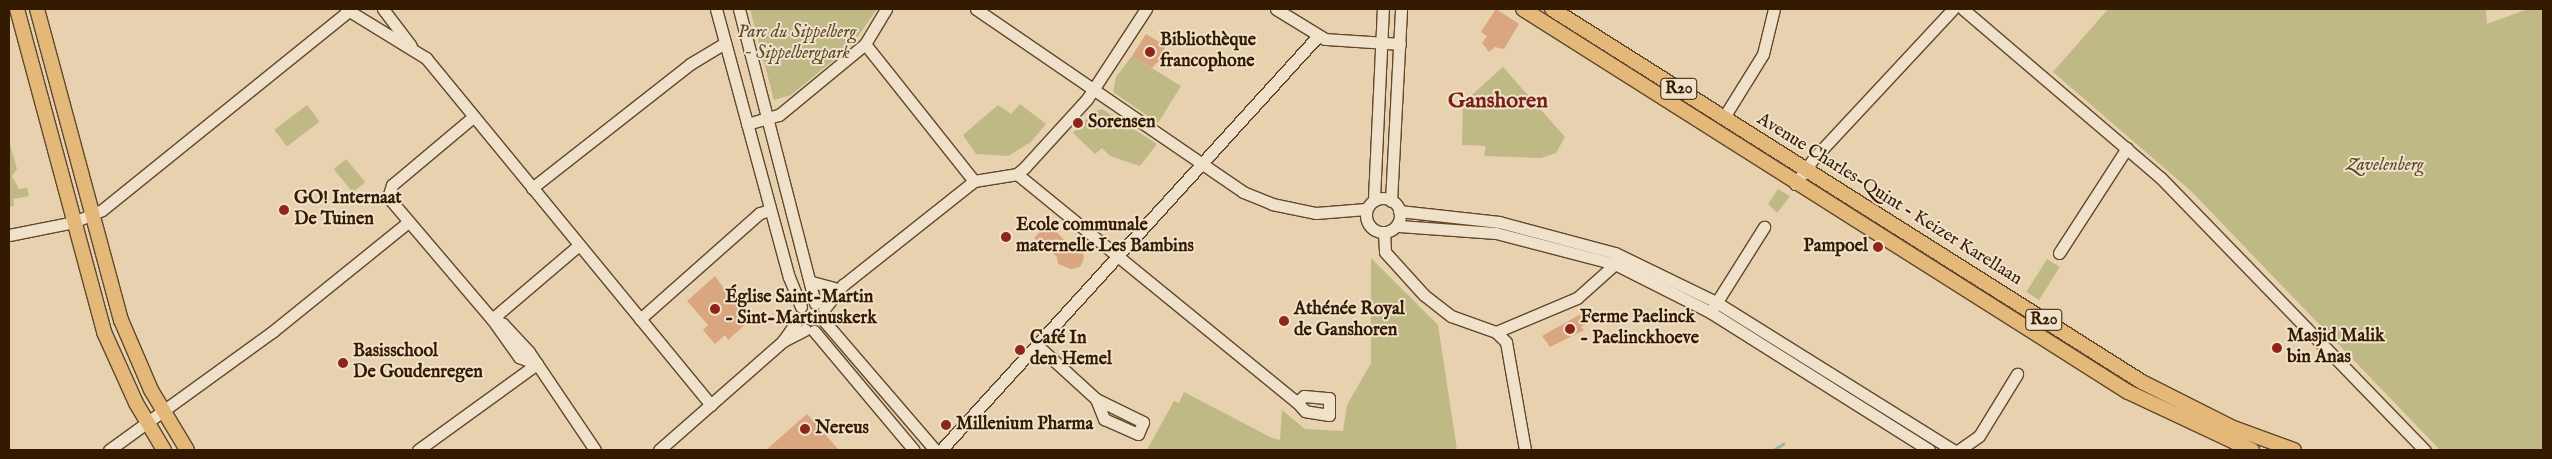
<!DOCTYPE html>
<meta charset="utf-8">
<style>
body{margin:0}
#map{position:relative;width:2552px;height:459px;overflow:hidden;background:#e8d1af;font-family:"IM FELL English",serif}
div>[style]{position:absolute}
.green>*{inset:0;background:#beb985;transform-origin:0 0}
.stream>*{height:3px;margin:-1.5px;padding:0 1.5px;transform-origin:1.5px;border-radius:1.5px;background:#97b7a8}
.building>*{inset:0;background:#d9a680}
.roads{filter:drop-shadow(1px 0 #61482c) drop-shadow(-1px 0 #61482c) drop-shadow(0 1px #61482c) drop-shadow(0 -1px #61482c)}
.minor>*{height:11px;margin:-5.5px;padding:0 5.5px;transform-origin:5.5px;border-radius:5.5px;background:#f0e1cb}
.minor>.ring{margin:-5.5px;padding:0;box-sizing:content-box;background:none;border:11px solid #f0e1cb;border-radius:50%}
.major>*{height:14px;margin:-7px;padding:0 7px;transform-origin:7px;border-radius:7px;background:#e4b878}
.dots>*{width:14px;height:14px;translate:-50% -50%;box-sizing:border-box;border:2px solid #f0e1cb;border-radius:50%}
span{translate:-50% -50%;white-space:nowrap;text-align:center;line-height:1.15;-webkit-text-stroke:4px #f0e1cb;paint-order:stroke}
.shield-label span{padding:1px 4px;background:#f0e1cb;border:1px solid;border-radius:4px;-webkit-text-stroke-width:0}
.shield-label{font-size:16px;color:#341a00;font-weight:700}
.park-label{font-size:18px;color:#5d4a28;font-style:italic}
.poi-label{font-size:18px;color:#341a00;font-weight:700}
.left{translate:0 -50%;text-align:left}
.right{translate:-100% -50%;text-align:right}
.street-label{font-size:18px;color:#341a00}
.district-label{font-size:22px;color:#7a1f14;font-weight:700}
.frame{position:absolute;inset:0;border:10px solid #341a00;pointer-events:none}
</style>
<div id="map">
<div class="green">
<div style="clip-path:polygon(750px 9px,877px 9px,852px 45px,791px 95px,774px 100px)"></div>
<div style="clip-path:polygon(2108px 9px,2486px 9px,2487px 24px,2528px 9px,2543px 9px,2543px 450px,2440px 450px,2191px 191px,2053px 72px)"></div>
<div style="clip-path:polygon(1132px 56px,1181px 86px,1158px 123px,1113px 92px,1116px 77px)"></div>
<div style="clip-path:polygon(1503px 67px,1565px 137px,1556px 153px,1541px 158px,1484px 156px,1486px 146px,1462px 145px,1463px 103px)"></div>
<div style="clip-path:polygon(1020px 104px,1046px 124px,1031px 142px,1008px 156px,976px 154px,963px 135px,998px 105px,1011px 114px)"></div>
<div style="left:307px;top:105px;width:21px;height:41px;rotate:53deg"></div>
<div style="clip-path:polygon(1102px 109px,1157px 144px,1140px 166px,1110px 156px,1102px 148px,1095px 154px,1073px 133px,1093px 112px)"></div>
<div style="clip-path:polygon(10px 144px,17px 169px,12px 176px,19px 189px,27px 188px,29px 196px,13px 199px,14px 206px,9px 207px)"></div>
<div style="left:346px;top:159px;width:30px;height:16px;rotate:50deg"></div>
<div style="clip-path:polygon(1778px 189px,1790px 196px,1777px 213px,1768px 204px)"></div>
<div style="clip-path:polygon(1371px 258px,1438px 325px,1457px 450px,1147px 450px,1174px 401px,1179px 403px,1184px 392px,1272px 438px,1280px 440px,1282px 410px,1305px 429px,1343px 431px,1347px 405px,1371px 363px)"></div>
<div style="left:2047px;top:259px;width:15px;height:39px;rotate:32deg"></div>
</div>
<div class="stream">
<div style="left:1773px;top:450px;width:12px;rotate:-31deg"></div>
</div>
<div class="building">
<div style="clip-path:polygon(1496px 9px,1519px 24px,1504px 49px,1495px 47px,1489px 52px,1482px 43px,1487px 36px,1481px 32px)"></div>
<div style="clip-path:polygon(1146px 34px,1166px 46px,1163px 51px,1166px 53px,1152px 68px,1132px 56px)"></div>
<div style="clip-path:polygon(1048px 223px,1074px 250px,1081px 242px,1084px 258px,1080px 267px,1071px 269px,1058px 264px,1057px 257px,1034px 238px)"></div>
<div style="clip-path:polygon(715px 276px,748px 322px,728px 340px,725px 335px,715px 344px,703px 330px,708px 325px,687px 301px)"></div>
<div style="clip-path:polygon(1586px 311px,1592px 320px,1581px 327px,1584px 330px,1550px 347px,1542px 336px)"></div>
<div style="clip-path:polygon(807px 414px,839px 450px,766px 450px)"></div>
</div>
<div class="roads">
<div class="minor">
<div style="left:346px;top:9px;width:94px;rotate:31.5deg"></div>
<div style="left:426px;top:58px;width:449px;rotate:50.6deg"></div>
<div style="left:383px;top:9px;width:46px;rotate:52.9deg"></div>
<div style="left:716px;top:9px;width:278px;rotate:74.8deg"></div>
<div style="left:789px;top:277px;width:32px;rotate:68deg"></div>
<div style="left:739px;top:9px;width:304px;rotate:75.5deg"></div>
<div style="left:976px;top:9px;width:324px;rotate:34.4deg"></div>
<div style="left:1243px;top:192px;width:31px;rotate:22deg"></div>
<div style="left:1272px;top:204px;width:45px;rotate:11.6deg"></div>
<div style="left:1316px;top:213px;width:50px;rotate:-4.6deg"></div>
<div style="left:1276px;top:9px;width:57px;rotate:31.5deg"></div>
<div style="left:1325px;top:39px;width:75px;rotate:3.8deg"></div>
<div style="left:1963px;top:9px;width:260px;rotate:40.5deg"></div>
<div style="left:2161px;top:178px;width:379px;rotate:45.9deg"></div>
<div style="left:865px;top:44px;width:175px;rotate:51.5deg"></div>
<div style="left:473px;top:117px;width:106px;rotate:140deg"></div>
<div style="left:392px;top:185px;width:13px;rotate:108deg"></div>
<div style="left:388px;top:197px;width:160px;rotate:49.6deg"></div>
<div style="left:492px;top:319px;width:47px;rotate:54.6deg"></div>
<div style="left:519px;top:357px;width:19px;rotate:21deg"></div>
<div style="left:1724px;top:117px;width:74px;rotate:-58.2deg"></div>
<div style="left:1763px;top:54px;width:46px;rotate:-76.3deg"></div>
<div style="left:747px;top:124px;width:33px;rotate:-16deg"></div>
<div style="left:779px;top:115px;width:112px;rotate:-39.5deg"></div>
<div style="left:865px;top:44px;width:41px;rotate:-59deg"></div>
<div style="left:1017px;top:174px;width:361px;rotate:39.2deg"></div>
<div style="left:1795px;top:184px;width:32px;rotate:-54deg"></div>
<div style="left:1814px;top:158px;width:204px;rotate:-47deg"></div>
<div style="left:532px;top:188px;width:201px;rotate:-38.1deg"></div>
<div style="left:690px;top:64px;width:41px;rotate:-31deg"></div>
<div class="ring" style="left:1366px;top:198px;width:23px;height:23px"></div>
<div style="left:1374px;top:198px;width:189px;rotate:-87.3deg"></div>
<div style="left:1391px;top:201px;width:192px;rotate:-87deg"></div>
<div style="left:1399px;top:211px;width:101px;rotate:6.3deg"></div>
<div style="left:1499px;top:222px;width:120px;rotate:15deg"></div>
<div style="left:1615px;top:253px;width:112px;rotate:25.9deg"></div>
<div style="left:1716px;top:302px;width:279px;rotate:32deg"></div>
<div style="left:1399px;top:226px;width:97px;rotate:4.1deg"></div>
<div style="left:1496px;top:233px;width:123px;rotate:14.6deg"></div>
<div style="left:1615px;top:264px;width:106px;rotate:26.8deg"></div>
<div style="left:1710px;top:312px;width:259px;rotate:32.2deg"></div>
<div style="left:1384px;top:232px;width:20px;rotate:87deg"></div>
<div style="left:1385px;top:252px;width:58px;rotate:47.8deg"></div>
<div style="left:1424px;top:295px;width:34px;rotate:38deg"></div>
<div style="left:1451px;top:316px;width:48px;rotate:19.6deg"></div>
<div style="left:1496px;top:332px;width:14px;rotate:45deg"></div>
<div style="left:1506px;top:342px;width:110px;rotate:80deg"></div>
<div style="left:9px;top:235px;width:66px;rotate:-11.3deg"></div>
<div style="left:74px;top:222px;width:30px;rotate:-23deg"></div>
<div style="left:102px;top:210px;width:320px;rotate:-38.9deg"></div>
<div style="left:2059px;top:253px;width:125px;rotate:-57.1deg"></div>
<div style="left:812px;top:282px;width:23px;rotate:15deg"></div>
<div style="left:1713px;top:308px;width:96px;rotate:-57.8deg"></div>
<div style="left:824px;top:309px;width:31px;rotate:-52deg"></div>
<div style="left:843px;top:285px;width:167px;rotate:-38.4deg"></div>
<div style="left:974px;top:181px;width:44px;rotate:-9.2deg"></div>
<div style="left:1017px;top:174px;width:11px;rotate:-41deg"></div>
<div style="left:1025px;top:167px;width:92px;rotate:-47.6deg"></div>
<div style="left:1087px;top:99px;width:108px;rotate:-56.8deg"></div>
<div style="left:492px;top:319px;width:12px;rotate:24deg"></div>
<div style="left:503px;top:324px;width:38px;rotate:47deg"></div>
<div style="left:529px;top:352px;width:118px;rotate:56deg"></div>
<div style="left:492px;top:319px;width:114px;rotate:-40.4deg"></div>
<div style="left:640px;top:319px;width:160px;rotate:-41.5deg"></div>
<div style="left:760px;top:213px;width:10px;rotate:-17deg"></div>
<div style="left:825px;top:322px;width:169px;rotate:49.3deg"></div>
<div style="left:814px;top:331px;width:155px;rotate:50deg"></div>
<div style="left:1496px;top:332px;width:88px;rotate:-22.8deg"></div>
<div style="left:1577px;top:298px;width:51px;rotate:-41.8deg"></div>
<div style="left:783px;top:341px;width:25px;rotate:-27deg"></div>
<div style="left:1038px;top:346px;width:79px;rotate:42.4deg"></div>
<div style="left:1096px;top:399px;width:22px;rotate:68deg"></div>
<div style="left:1104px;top:419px;width:37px;rotate:24deg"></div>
<div style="left:1138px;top:434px;width:13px;rotate:-67deg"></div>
<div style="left:1143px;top:422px;width:52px;rotate:-153.9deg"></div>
<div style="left:1304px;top:396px;width:25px;rotate:5deg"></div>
<div style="left:1329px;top:398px;width:17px;rotate:90deg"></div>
<div style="left:1329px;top:415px;width:24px;rotate:-171deg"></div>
<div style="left:1305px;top:411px;width:12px;rotate:-132deg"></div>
<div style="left:1297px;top:402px;width:9px;rotate:-41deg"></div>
<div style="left:109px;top:450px;width:201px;rotate:-35.9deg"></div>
<div style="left:272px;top:332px;width:174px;rotate:-38.9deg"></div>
<div style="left:418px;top:450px;width:147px;rotate:-35.9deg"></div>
<div style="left:659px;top:450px;width:165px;rotate:-41.3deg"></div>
<div style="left:783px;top:341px;width:24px;rotate:-55deg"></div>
<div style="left:941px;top:450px;width:560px;rotate:-47.68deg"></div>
<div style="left:1959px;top:450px;width:24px;rotate:-35deg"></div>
<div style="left:1979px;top:436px;width:73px;rotate:-58.5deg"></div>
</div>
<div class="major">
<div style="left:17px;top:9px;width:335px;rotate:74.9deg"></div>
<div style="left:104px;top:332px;width:78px;rotate:65.7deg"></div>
<div style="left:136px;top:403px;width:55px;rotate:59.2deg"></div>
<div style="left:37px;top:9px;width:322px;rotate:74.9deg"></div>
<div style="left:121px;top:320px;width:76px;rotate:66.8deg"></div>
<div style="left:151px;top:390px;width:70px;rotate:59deg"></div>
<div style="left:1523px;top:9px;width:716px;rotate:32.34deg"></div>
<div style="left:2128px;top:392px;width:137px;rotate:25.1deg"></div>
<div style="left:1552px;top:9px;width:698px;rotate:32.3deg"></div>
<div style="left:2142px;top:382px;width:100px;rotate:26.8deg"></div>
<div style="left:2231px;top:427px;width:67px;rotate:20.1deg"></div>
</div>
</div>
<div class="dots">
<div style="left:1150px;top:52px;background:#8f2418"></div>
<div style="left:1078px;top:123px;background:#8f2418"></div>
<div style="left:284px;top:210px;background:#8f2418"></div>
<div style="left:1006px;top:237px;background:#8f2418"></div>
<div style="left:1878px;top:247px;background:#8f2418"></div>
<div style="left:715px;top:309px;background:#8f2418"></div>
<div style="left:1284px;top:321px;background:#8f2418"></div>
<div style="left:1570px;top:329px;background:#8f2418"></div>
<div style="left:2277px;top:348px;background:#8f2418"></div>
<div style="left:1020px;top:350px;background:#8f2418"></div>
<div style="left:343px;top:363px;background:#8f2418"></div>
<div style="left:946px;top:425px;background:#8f2418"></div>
<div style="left:805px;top:429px;background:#8f2418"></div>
</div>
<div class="shield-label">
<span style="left:1679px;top:89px">R20</span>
<span style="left:2044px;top:320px">R20</span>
</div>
<div class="park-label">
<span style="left:797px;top:44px">Parc du Sippelberg<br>- Sippelbergpark</span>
<span style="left:2385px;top:166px">Zavelenberg</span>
</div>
<div class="poi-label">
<span class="left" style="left:1160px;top:52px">Bibliothèque<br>francophone</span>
<span class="left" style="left:1088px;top:123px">Sorensen</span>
<span class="left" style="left:294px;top:210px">GO! Internaat<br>De Tuinen</span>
<span class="left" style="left:1016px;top:237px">Ecole communale<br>maternelle Les Bambins</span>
<span class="right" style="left:1868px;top:247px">Pampoel</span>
<span class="left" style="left:725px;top:309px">Église Saint-Martin<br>- Sint-Martinuskerk</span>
<span class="left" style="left:1294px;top:321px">Athénée Royal<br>de Ganshoren</span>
<span class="left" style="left:1580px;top:329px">Ferme Paelinck<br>- Paelinckhoeve</span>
<span class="left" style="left:2287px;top:348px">Masjid Malik<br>bin Anas</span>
<span class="left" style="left:1030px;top:350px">Café In<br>den Hemel</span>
<span class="left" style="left:353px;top:363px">Basisschool<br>De Goudenregen</span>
<span class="left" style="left:956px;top:425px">Millenium Pharma</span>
<span class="left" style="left:815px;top:429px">Nereus</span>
</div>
<div class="street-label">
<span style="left:1889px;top:200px;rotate:32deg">Avenue Charles-Quint - Keizer Karellaan</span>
</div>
<div class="district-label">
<span style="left:1498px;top:102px">Ganshoren</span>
</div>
<div class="frame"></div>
</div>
